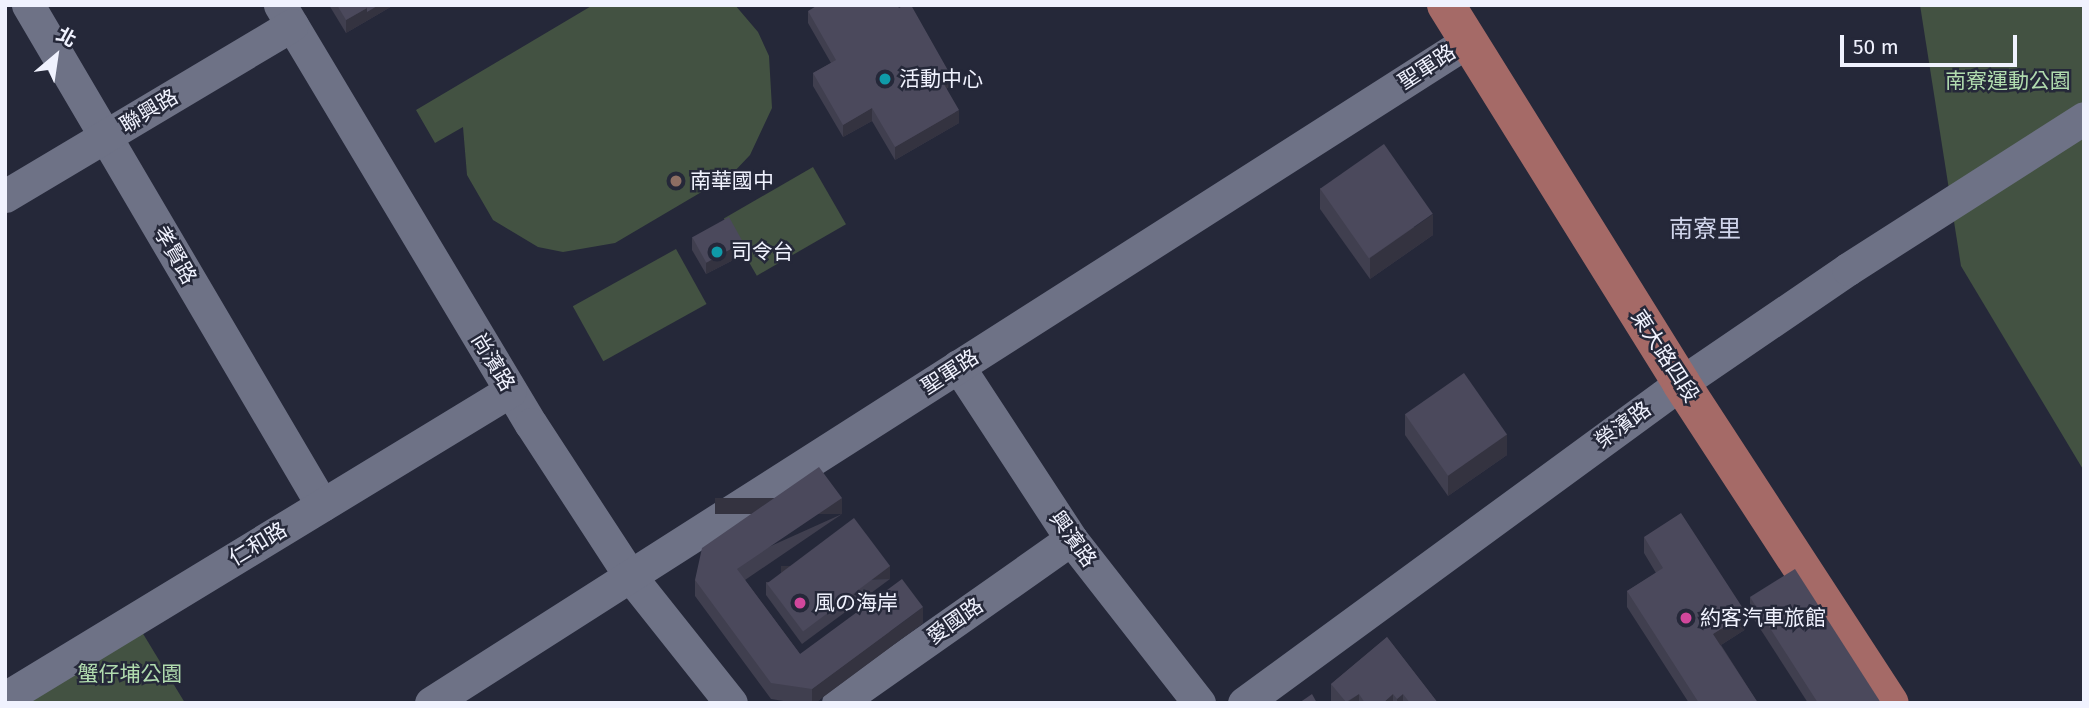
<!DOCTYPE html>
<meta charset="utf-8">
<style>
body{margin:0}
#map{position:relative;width:2089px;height:708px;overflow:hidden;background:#252839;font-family:"Fira Sans","Noto Sans TC","Noto Sans JP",sans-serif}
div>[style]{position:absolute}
.green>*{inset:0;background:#435242;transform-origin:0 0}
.minor>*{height:33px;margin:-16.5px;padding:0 16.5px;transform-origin:16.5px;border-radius:16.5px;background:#6e7286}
.major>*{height:38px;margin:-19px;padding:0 19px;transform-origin:19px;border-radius:19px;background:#a56a67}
.wall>*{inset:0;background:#403f4f}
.shaded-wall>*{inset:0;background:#343340;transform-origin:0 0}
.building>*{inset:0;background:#4b495c;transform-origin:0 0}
.dots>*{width:19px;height:19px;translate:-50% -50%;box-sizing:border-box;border:4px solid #252839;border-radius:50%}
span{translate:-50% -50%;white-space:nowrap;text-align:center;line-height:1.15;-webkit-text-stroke:5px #252839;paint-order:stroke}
.street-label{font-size:21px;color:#f0f2fe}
.poi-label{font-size:21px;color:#f0f2fe}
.left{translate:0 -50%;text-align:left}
.park-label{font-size:21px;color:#b0dbae}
.quarter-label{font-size:24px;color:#d0d5eb}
.frame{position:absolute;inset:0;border:7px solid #f0f2fe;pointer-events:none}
.north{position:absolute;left:21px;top:21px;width:70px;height:70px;-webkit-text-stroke:5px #252839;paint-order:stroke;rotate:29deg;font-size:19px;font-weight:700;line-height:28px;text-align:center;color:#f0f2fe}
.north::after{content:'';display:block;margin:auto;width:24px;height:32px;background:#f0f2fe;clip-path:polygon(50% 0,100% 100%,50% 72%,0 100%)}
.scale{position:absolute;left:1840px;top:35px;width:177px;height:32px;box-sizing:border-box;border:4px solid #f0f2fe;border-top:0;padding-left:9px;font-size:21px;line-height:24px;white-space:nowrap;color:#f0f2fe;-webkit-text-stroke:5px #252839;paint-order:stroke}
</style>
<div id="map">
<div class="green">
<div style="clip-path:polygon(593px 5px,735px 5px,758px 32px,769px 56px,772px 108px,750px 155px,732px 174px,615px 243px,563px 252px,538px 247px,493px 220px,467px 175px,463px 127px,435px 143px,416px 110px)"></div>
<div style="clip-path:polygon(1920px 5px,2084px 5px,2084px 471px,1961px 266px)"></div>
<div style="left:813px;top:167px;width:66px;height:103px;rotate:60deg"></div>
<div style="left:676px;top:249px;width:63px;height:118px;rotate:61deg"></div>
<div style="clip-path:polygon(142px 632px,185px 703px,33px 703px,30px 699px)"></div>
</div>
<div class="minor">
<div style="left:28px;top:5px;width:580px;rotate:59.54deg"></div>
<div style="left:280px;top:5px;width:488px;rotate:59.1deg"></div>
<div style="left:531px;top:424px;width:181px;rotate:56.9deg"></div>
<div style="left:630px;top:576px;width:162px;rotate:51.5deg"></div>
<div style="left:5px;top:196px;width:334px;rotate:-30.8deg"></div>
<div style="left:958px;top:366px;width:207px;rotate:56.8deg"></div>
<div style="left:1071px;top:539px;width:208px;rotate:52deg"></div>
<div style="left:5px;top:698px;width:591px;rotate:-31.3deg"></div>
<div style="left:431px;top:703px;width:1230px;rotate:-32.55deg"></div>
<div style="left:838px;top:703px;width:285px;rotate:-35.1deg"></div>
<div style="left:1244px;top:703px;width:542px;rotate:-36.21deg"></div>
<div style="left:1681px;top:383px;width:202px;rotate:-34.3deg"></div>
<div style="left:1848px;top:269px;width:280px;rotate:-32.6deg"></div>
</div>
<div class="major">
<div style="left:1446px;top:5px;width:445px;rotate:58.1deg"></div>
<div style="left:1681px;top:383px;width:382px;rotate:56.9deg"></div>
</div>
<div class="wall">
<div style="clip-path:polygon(329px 5px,394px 5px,346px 33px)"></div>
<div style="clip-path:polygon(808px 11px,950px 86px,946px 89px,959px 123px,895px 160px,872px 121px,843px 137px,813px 86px,813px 73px,831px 63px,808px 23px)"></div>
<div style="clip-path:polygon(1320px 188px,1433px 235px,1370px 279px,1320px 209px)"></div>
<div style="clip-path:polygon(692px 237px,743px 255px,706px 274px,692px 250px)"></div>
<div style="clip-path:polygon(1405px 414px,1507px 455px,1448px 496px,1405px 435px)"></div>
<div style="clip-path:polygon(842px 514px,745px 580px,800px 654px,923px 623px,815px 703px,796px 703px,771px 699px,695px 596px,695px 580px)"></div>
<div style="clip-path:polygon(1644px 537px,1746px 629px,1721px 645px,1758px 703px,1689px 703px,1627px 607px,1627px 591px,1656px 573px,1644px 553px)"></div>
<div style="clip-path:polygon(890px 579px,802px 644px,766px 595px,766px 582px)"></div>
<div style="clip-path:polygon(1750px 597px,1881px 703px,1808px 703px,1750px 613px)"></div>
<div style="clip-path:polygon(1387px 637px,1438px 703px,1331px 703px,1331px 684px)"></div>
</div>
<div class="shaded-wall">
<div style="clip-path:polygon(379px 5px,394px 5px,346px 33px,346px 20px,367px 8px)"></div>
<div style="clip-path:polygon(950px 74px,950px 86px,941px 92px,941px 79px)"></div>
<div style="clip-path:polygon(872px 108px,872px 121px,843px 137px,843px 125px)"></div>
<div style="clip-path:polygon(959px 110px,959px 123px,895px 160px,895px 147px)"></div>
<div style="clip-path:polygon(1433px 214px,1433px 235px,1370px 279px,1370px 258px)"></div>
<div style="clip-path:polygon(743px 242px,743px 255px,706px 274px,706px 262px)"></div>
<div style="clip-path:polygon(1507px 434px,1507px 455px,1448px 496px,1448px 475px)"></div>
<div style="left:842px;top:498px;width:16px;height:127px;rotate:90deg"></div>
<div style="left:890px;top:566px;width:13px;height:109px;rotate:90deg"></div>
<div style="clip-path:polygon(923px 607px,923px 623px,815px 703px,812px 703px,812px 689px)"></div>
<div style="clip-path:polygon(1746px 613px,1746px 629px,1713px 650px,1713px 634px)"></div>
<div style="clip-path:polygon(1359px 694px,1359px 703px,1346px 703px)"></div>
<div style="clip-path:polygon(1393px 694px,1393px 703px,1383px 703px)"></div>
<div style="clip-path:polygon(1403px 694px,1403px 703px,1397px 703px,1397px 699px)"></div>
</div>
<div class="building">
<div style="clip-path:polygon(337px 5px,366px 5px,367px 8px,346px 20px)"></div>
<div style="clip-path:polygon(366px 5px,379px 5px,367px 12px,367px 8px)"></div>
<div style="clip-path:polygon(818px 5px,897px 5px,899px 8px,904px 5px,911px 5px,950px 74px,941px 79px,959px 110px,895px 147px,872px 108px,843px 125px,813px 73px,836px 60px,808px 11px)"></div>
<div style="left:1384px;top:144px;width:85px;height:78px;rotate:55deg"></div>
<div style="left:729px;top:217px;width:29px;height:42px;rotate:61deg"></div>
<div style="left:1464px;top:373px;width:75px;height:72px;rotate:55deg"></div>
<div style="clip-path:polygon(819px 467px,842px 498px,737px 569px,800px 654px,902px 579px,923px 607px,812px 689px,771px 683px,695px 580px,702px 548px)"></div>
<div style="clip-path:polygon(1681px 513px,1746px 613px,1713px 634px,1758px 703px,1699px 703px,1627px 591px,1663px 568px,1644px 537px)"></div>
<div style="left:854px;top:518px;width:60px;height:109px;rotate:53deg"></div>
<div style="clip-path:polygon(1795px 569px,1881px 703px,1818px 703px,1750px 597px)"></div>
<div style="clip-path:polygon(1387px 637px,1438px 703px,1410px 703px,1403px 694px,1397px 699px,1393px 694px,1383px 703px,1365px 703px,1359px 694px,1346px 702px,1331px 684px)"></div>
<div style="clip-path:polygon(1312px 694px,1317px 703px,1299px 703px)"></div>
</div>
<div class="dots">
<div style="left:885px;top:79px;background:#0f9aa8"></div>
<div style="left:676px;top:181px;background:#8d6e63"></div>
<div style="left:717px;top:252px;background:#0f9aa8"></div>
<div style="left:800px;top:603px;background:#d1479c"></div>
<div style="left:1686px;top:618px;background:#d1479c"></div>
</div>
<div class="street-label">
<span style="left:1427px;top:67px;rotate:-33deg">聖軍路</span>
<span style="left:149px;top:111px;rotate:-31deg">聯興路</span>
<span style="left:175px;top:255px;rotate:60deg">孝賢路</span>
<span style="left:1665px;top:356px;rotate:57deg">東大路四段</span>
<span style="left:493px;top:362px;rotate:59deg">尚濱路</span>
<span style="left:950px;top:372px;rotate:-33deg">聖軍路</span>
<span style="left:1623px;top:425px;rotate:-36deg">榮濱路</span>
<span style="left:1073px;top:539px;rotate:54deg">興濱路</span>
<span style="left:258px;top:544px;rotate:-31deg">仁和路</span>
<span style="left:955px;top:621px;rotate:-35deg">愛國路</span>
</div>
<div class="poi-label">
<span class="left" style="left:899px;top:79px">活動中心</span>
<span class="left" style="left:690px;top:181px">南華國中</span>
<span class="left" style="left:731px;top:252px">司令台</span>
<span class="left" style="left:814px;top:603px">風の海岸</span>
<span class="left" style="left:1700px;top:618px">約客汽車旅館</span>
</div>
<div class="park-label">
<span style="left:2008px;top:81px">南寮運動公園</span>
<span style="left:130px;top:674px">蟹仔埔公園</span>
</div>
<div class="quarter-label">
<span style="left:1705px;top:230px">南寮里</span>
</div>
<div class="frame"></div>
<div class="north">北</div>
<div class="scale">50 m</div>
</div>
